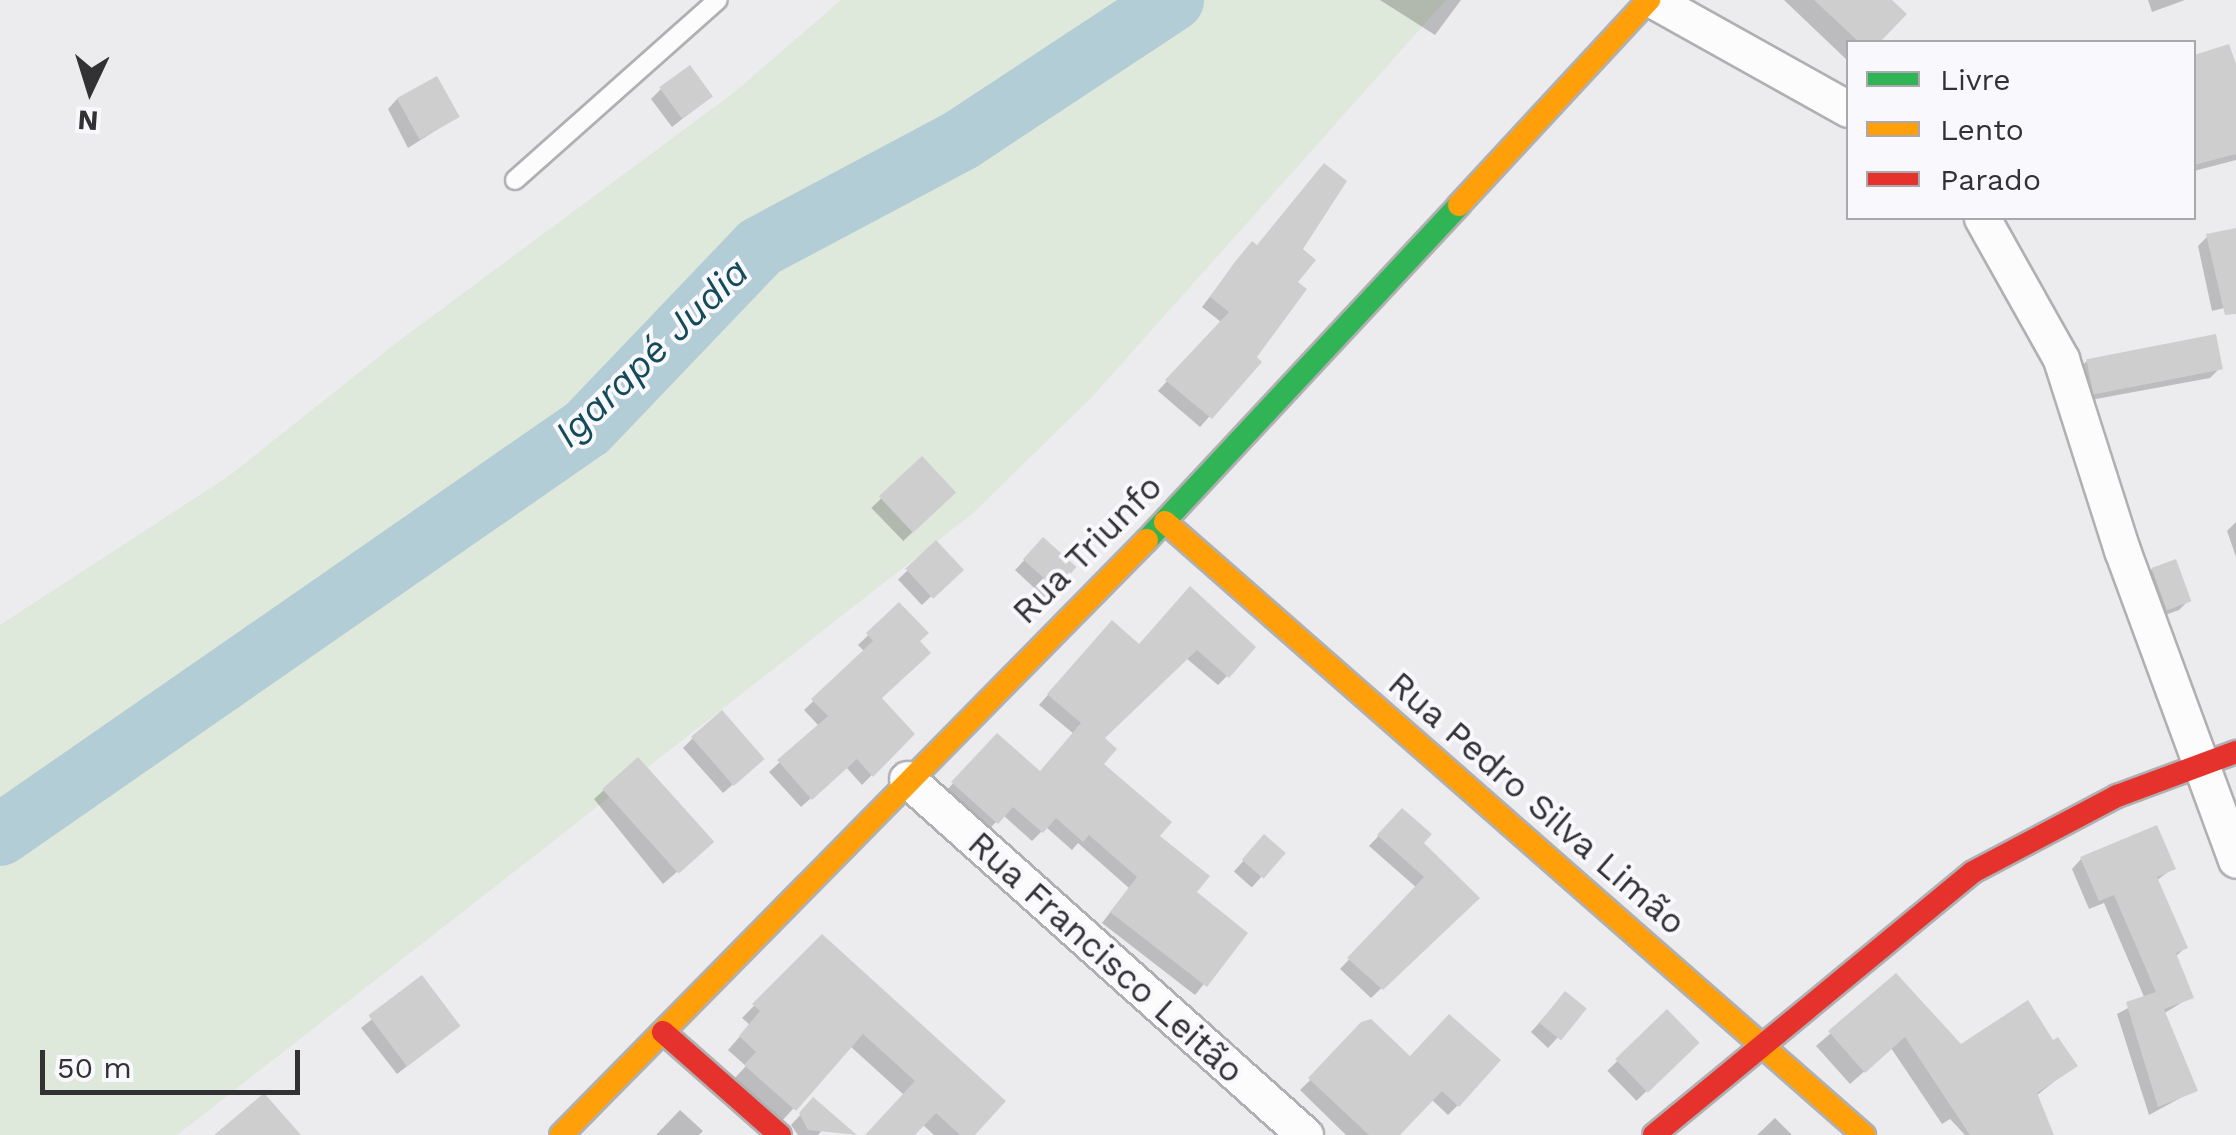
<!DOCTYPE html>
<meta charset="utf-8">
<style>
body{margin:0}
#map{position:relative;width:2236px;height:1135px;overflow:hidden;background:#ececef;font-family:"Work Sans",sans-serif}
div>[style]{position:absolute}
.green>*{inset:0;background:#dee8db}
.shadow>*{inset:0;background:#0003;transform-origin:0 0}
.river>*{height:62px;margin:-31px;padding:0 31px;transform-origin:31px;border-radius:31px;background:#b2cdd6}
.building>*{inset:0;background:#cfcecf;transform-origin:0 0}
.roads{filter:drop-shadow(2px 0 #b0b0b2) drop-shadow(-2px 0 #b0b0b2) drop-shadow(0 2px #b0b0b2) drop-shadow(0 -2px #b0b0b2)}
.lane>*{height:18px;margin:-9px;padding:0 9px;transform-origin:9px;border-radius:9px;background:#fcfcfd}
.street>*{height:35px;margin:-17.5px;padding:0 17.5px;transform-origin:17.5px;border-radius:17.5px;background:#fcfcfd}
.fast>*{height:22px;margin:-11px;padding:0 11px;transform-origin:11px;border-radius:11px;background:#30b455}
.slow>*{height:22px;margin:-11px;padding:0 11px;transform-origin:11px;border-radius:11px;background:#ff9f0a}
.jam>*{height:22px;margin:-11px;padding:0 11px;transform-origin:11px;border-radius:11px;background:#e5322d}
span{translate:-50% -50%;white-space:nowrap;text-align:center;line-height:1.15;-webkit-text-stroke:8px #f8f8fd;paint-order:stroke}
.street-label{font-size:35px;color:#323234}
.water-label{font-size:38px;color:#144b58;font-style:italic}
.legend{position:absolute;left:1846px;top:40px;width:350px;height:180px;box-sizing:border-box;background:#f8f8fd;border:2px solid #a9a9ad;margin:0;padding:12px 18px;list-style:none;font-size:30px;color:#323234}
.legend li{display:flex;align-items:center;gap:20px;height:50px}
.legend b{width:50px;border:2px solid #a9a9ad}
.north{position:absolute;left:40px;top:40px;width:100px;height:100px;-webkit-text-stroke:8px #f8f8fd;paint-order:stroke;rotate:184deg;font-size:28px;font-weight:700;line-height:40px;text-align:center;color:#323234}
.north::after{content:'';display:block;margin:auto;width:35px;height:45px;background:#323234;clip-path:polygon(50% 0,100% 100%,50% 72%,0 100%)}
.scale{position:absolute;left:40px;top:1050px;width:260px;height:45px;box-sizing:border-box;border:5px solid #323234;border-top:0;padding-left:12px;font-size:30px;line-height:35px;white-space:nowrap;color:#323234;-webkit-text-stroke:8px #f8f8fd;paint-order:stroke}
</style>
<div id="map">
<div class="green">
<div style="clip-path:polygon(841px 0,1446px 0,1091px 398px,972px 514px,177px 1135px,0 1135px,0 625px,229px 476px,396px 343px,732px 94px)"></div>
</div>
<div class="shadow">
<div style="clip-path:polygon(1380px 0,1461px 0,1435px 35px)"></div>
<div style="clip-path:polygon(1784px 0,1888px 0,1903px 14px,1876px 42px,1848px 42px,1848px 61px)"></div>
<div style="clip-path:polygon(2148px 0,2185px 0,2152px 12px)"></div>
<div style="clip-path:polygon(2228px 47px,2236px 72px,2236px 160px,2194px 171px,2194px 58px)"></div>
<div style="clip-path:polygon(661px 89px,710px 97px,672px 127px,651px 99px)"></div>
<div style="clip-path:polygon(397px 99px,457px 117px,408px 148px,388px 109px)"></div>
<div style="clip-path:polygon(2236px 230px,2236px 305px,2212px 311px,2198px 246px,2207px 237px)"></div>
<div style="clip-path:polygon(1256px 247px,1294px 282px,1253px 357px,1258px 362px,1200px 427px,1158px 391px,1221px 322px,1202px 307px,1243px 253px)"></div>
<div style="clip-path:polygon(2087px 361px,2220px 368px,2210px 378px,2085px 401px,2077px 371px)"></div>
<div style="left:921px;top:460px;width:46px;height:69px;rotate:46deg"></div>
<div style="clip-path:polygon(2236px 522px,2236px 557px,2227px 531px)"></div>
<div style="left:1043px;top:540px;width:40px;height:41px;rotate:43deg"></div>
<div style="left:936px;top:544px;width:35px;height:52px;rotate:47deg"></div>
<div style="clip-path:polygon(2152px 569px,2188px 601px,2179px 610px,2157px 618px,2143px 579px)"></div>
<div style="clip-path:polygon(1181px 599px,1227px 676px,1218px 685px,1186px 658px,1102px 738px,1100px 764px,1194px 893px,1245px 933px,1195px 995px,1102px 923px,1129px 888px,1078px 843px,1072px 850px,1046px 827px,1032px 841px,1003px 815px,987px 831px,944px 793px,997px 737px,1039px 774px,1074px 734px,1039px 705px,1103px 633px,1138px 647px)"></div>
<div style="clip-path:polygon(899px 606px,879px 699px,912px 734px,862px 785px,846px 767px,801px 807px,769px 772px,819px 726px,804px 710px,865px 652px,858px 645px)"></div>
<div style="clip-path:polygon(693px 738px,752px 768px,723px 793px,683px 748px)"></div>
<div style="clip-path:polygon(604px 790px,701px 851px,663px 884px,594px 799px)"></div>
<div style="clip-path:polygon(1402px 811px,1421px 844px,1476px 898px,1371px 998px,1340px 969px,1417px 888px,1369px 846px)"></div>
<div style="left:1264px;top:838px;width:24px;height:45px;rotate:42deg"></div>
<div style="clip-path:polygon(2081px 859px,2173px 868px,2156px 881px,2185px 948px,2175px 957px,2191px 997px,2163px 1014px,2195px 1090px,2149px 1115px,2117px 1014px,2145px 999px,2104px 903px,2089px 909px,2072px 869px)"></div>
<div style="clip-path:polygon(822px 937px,972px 1135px,934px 1135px,922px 1124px,912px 1135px,868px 1135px,904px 1095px,850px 1046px,782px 1121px,734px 1079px,746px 1066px,728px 1050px,750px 1025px,742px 1018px)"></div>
<div style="clip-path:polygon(1896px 976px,1960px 1048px,2052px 1044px,2075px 1065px,2036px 1096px,2052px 1135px,1965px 1135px,1950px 1119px,1942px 1124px,1891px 1048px,1850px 1084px,1816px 1046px)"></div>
<div style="clip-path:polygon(422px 979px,448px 1035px,397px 1074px,361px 1028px)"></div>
<div style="clip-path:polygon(1556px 1004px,1583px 1010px,1548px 1048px,1531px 1032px)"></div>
<div style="left:1667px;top:1013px;width:42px;height:83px;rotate:46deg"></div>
<div style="clip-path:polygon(1371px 1022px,1458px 1105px,1448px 1115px,1431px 1099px,1397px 1135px,1346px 1135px,1300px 1090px)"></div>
<div style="clip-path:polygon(813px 1101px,833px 1117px,818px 1135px,798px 1135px,791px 1125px)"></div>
<div style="clip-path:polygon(680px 1110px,703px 1131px,699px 1135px,656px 1135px)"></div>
<div style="clip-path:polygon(1775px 1118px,1792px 1135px,1757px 1135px)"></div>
</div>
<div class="river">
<div style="left:0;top:835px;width:714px;rotate:-34.74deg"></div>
<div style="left:587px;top:428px;width:250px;rotate:-46.3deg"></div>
<div style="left:760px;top:247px;width:228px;rotate:-28deg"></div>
<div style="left:961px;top:140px;width:254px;rotate:-33.4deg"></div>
</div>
<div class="building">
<div style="clip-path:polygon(1814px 0,1892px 0,1907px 14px,1880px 42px,1859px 42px)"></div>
<div style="clip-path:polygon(2229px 44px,2236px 64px,2236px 154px,2194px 165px,2194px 55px)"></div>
<div style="left:690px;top:65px;width:39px;height:38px;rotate:54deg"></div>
<div style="left:437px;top:76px;width:47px;height:46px;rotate:61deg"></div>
<div style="clip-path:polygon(1324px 163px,1347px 181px,1303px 249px,1316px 260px,1298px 282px,1307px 289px,1257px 357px,1262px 362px,1212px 419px,1165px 380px,1229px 312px,1210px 297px,1234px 263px,1252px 241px,1257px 245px)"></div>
<div style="clip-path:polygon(2236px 228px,2236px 314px,2225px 315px,2206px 234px)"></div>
<div style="left:2216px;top:334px;width:36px;height:132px;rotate:79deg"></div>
<div style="left:922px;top:456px;width:50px;height:59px;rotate:47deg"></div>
<div style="left:1043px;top:537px;width:45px;height:30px;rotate:42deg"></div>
<div style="left:936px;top:540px;width:41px;height:42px;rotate:47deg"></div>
<div style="left:2176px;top:559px;width:45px;height:26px;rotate:70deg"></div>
<div style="clip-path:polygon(1190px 586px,1256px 647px,1229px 678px,1197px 650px,1105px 738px,1117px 749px,1104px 764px,1172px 822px,1160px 836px,1210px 876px,1197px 892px,1248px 933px,1207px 987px,1110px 912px,1137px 877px,1089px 835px,1083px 842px,1056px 818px,1043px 833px,1013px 807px,998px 824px,951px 782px,997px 733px,1040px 771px,1081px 723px,1047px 694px,1112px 620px,1139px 644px)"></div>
<div style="clip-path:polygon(899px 602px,929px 633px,920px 641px,931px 653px,882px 698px,915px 734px,873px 777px,857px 759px,812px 800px,777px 760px,828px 716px,811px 699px,873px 641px,866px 633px)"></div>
<div style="left:722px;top:710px;width:65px;height:41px;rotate:49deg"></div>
<div style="left:638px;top:757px;width:114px;height:48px;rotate:48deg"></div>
<div style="clip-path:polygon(1402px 808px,1432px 834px,1424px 843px,1480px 898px,1383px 990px,1347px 958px,1424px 877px,1377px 835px)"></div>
<div style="clip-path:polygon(2157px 825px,2176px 869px,2157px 877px,2188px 948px,2176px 953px,2194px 998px,2164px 1009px,2198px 1091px,2158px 1107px,2126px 1002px,2156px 992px,2114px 895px,2099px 901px,2080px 857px)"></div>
<div style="left:1264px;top:834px;width:29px;height:34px;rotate:41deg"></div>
<div style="clip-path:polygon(822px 934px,1006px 1101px,975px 1135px,960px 1135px,936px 1113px,915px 1135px,865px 1135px,915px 1081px,863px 1034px,796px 1111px,744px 1065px,756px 1052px,739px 1036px,760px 1011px,752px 1004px)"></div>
<div style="clip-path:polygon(1896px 973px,1961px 1044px,2028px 1000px,2053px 1040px,2058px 1037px,2078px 1066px,2037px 1093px,2054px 1135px,1970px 1135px,1905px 1037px,1865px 1073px,1828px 1031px)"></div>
<div style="left:422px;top:975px;width:64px;height:67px;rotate:53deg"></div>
<div style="left:1565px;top:991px;width:28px;height:41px;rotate:39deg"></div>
<div style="left:1667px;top:1009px;width:47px;height:72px;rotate:46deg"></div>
<div style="clip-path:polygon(1449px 1014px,1501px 1060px,1459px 1107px,1442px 1091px,1400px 1135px,1369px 1135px,1308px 1078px,1361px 1022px,1371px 1019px,1410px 1056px)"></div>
<div style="clip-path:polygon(264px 1093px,301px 1135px,214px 1135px)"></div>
<div style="clip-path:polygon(813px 1097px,857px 1135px,808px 1130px,799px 1113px)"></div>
</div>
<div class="roads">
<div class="lane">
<div style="left:515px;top:180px;width:271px;rotate:-41.6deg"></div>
</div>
<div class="street">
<div style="left:1653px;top:0;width:223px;rotate:29.2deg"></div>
<div style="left:1982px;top:218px;width:162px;rotate:60.7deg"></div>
<div style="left:2061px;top:359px;width:201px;rotate:72.3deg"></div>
<div style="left:2122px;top:550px;width:330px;rotate:69.8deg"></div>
<div style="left:907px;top:779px;width:534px;rotate:41.81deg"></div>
</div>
<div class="fast">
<div style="left:1147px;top:540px;width:458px;rotate:-47deg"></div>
</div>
<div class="slow">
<div style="left:1459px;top:205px;width:280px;rotate:-47.2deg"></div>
<div style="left:1165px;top:522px;width:930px;rotate:41.25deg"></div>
<div style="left:561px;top:1135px;width:835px;rotate:-45.44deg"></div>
</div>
<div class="jam">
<div style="left:663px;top:1032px;width:156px;rotate:41.4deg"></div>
<div style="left:1654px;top:1135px;width:413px;rotate:-39.5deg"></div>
<div style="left:1973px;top:872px;width:163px;rotate:-27.8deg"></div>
<div style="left:2117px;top:796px;width:127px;rotate:-20.3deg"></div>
</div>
</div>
<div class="street-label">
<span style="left:1087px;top:549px;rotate:-45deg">Rua Triunfo</span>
<span style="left:1537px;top:803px;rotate:41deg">Rua Pedro Silva Limão</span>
<span style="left:1106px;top:957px;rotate:42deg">Rua Francisco Leitão</span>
</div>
<div class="water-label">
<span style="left:652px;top:353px;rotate:-44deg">Igarapé Judia</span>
</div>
<ul class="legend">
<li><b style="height:12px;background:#30b455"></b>Livre</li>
<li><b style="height:12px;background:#ff9f0a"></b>Lento</li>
<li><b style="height:12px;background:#e5322d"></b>Parado</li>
</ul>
<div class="north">N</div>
<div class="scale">50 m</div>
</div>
